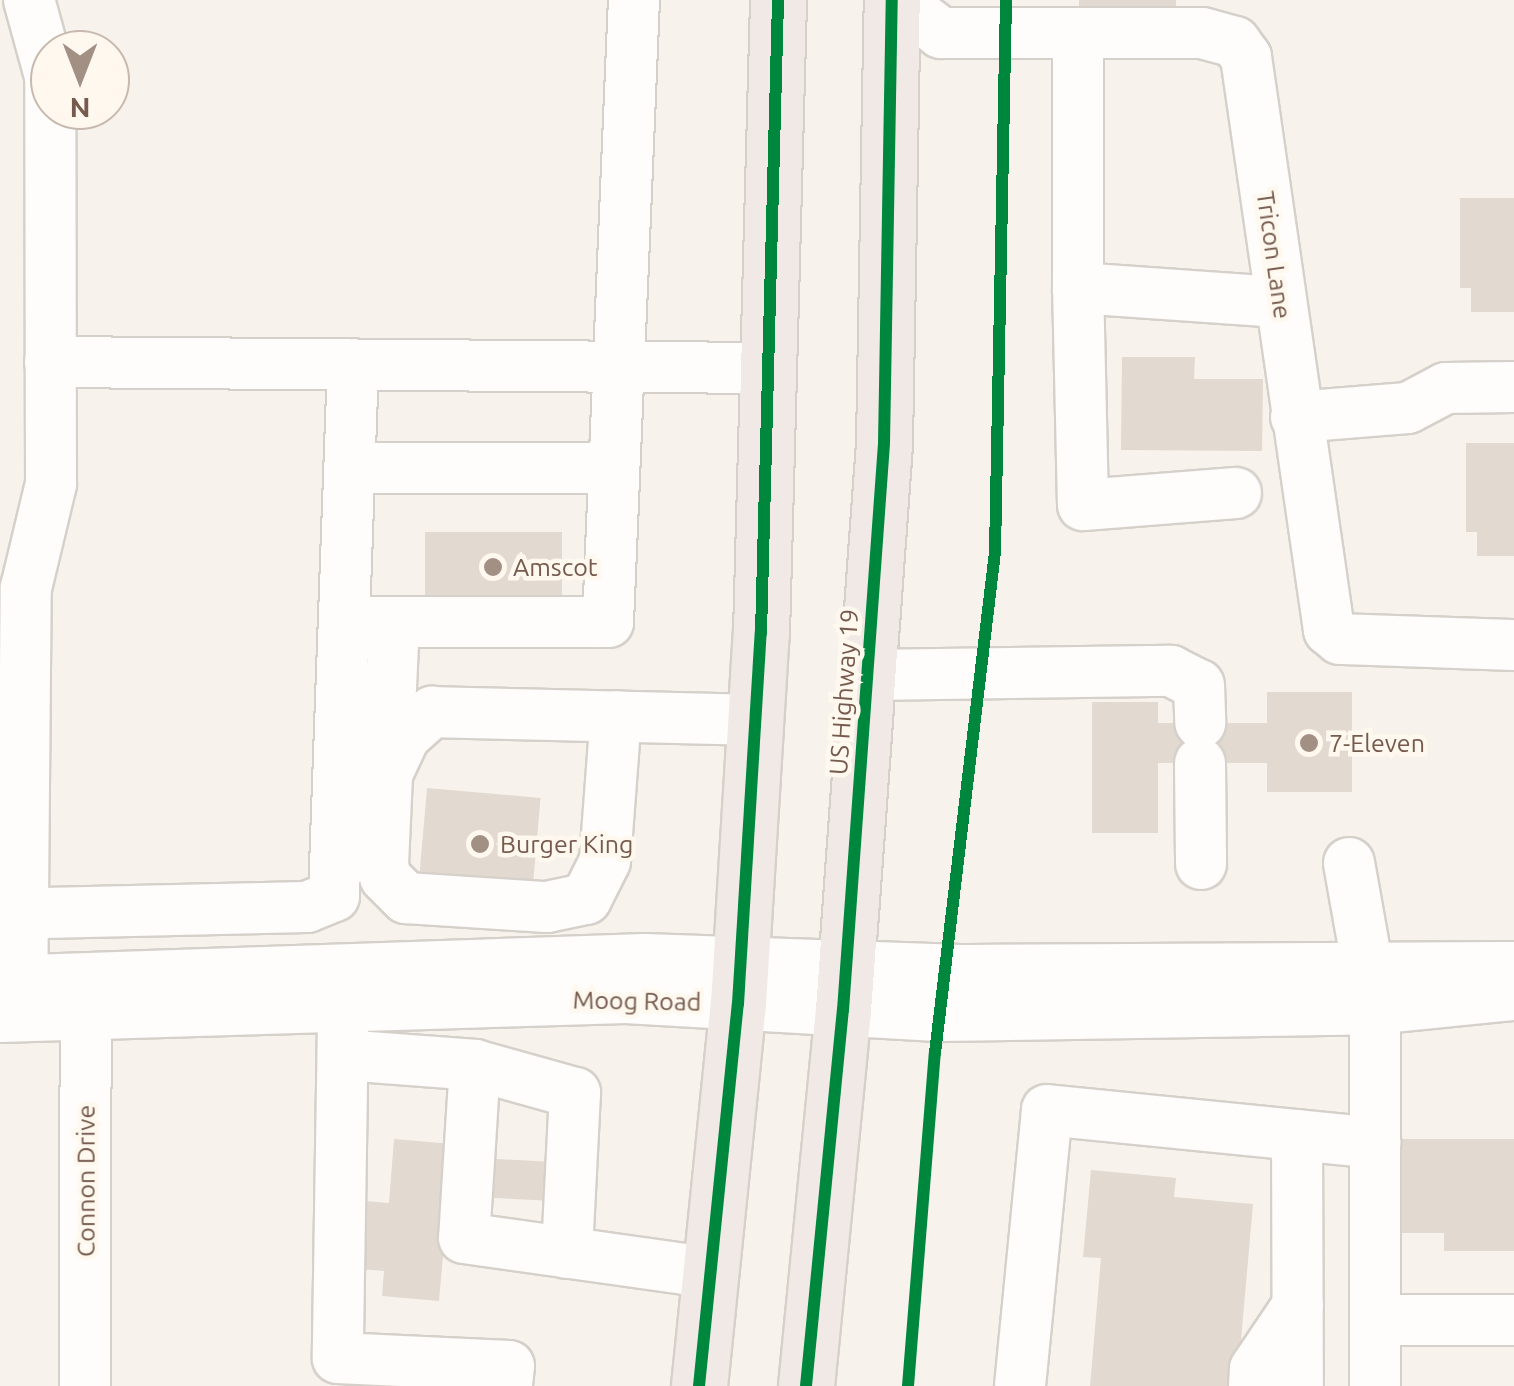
<!DOCTYPE html>
<style>
body{margin:0}
#map{position:relative;width:1514px;height:1386px;overflow:hidden;background:#f7f3ec;font-family:Ubuntu,sans-serif}
div>[style]{position:absolute}
.building>*{inset:0;background:#e2d9d1;transform-origin:0 0}
.roads{filter:drop-shadow(2px 0 #d6d0ca) drop-shadow(-2px 0 #d6d0ca) drop-shadow(0 2px #d6d0ca) drop-shadow(0 -2px #d6d0ca)}
.minor>*{height:50px;margin:-25px;padding:0 25px;transform-origin:25px;border-radius:25px;background:#fefdfc}
.highway>*{height:55px;margin:-27.5px;padding:0 27.5px;transform-origin:27.5px;border-radius:27.5px;background:#f1e9e5}
.cycleway>*{height:12px;margin:-6px;padding:0 6px;transform-origin:6px;border-radius:6px;background:#00873e}
.dots>*{width:28px;height:28px;translate:-50% -50%;box-sizing:border-box;border:5px solid #fef8ee;border-radius:50%}
span{translate:-50% -50%;white-space:nowrap;text-align:center;line-height:1.15;-webkit-text-stroke:9px #fef8ee;paint-order:stroke}
.street-label{font-size:25px;color:#755a4d}
.poi-label{font-size:25px;color:#755a4d}
.left{translate:0 -50%;text-align:left}
.north{position:absolute;left:30px;top:30px;width:100px;height:100px;box-sizing:border-box;background:#fef8ee;border:2px solid #c7b9ae;border-radius:50%;rotate:180deg;font-size:28px;font-weight:700;line-height:40px;text-align:center;color:#755a4d}
.north::after{content:'';display:block;margin:auto;width:35px;height:45px;background:#a29085;clip-path:polygon(50% 0,100% 100%,50% 72%,0 100%)}
</style>
<div id="map">
<div class="building">
<div style="clip-path:polygon(1079px 0,1176px 0,1176px 9px,1079px 7px)"></div>
<div style="clip-path:polygon(1460px 198px,1514px 198px,1514px 312px,1471px 312px,1471px 288px,1460px 288px)"></div>
<div style="clip-path:polygon(1122px 357px,1195px 357px,1194px 379px,1263px 379px,1262px 451px,1121px 450px)"></div>
<div style="clip-path:polygon(1466px 443px,1514px 443px,1514px 556px,1477px 556px,1477px 532px,1466px 532px)"></div>
<div style="left:425px;top:532px;width:137px;height:70px"></div>
<div style="clip-path:polygon(1267px 692px,1352px 692px,1352px 792px,1267px 792px,1267px 763px,1158px 763px,1158px 833px,1092px 833px,1092px 702px,1158px 702px,1158px 723px,1267px 723px)"></div>
<div style="left:427px;top:788px;width:114px;height:103px;rotate:5deg"></div>
<div style="clip-path:polygon(394px 1139px,453px 1144px,439px 1301px,382px 1296px,384px 1271px,359px 1269px,365px 1201px,389px 1203px)"></div>
<div style="clip-path:polygon(1400px 1139px,1514px 1139px,1514px 1251px,1444px 1251px,1444px 1233px,1400px 1233px)"></div>
<div style="left:478px;top:1158px;width:79px;height:39px;rotate:3deg"></div>
<div style="clip-path:polygon(1091px 1170px,1176px 1178px,1174px 1197px,1253px 1204px,1237px 1386px,1090px 1386px,1101px 1258px,1083px 1257px)"></div>
</div>
<div class="roads">
<div class="minor">
<div style="left:898px;top:0;width:54px;rotate:37.5deg"></div>
<div style="left:941px;top:33px;width:261px"></div>
<div style="left:1202px;top:33px;width:34px;rotate:15deg"></div>
<div style="left:1235px;top:42px;width:19px;rotate:54deg"></div>
<div style="left:1246px;top:57px;width:579px;rotate:81.76deg"></div>
<div style="left:1329px;top:630px;width:14px;rotate:39deg"></div>
<div style="left:1340px;top:639px;width:174px;rotate:2deg"></div>
<div style="left:1078px;top:288px;width:255px;rotate:-90deg"></div>
<div style="left:50px;top:362px;width:721px;rotate:0.48deg"></div>
<div style="left:1296px;top:417px;width:112px;rotate:-4.6deg"></div>
<div style="left:1408px;top:408px;width:43px;rotate:-27.8deg"></div>
<div style="left:1446px;top:388px;width:68px;rotate:-0.8deg"></div>
<div style="left:349px;top:468px;width:265px"></div>
<div style="left:1236px;top:493px;width:153px;rotate:175.5deg"></div>
<div style="left:1083px;top:505px;width:217px;rotate:-91.3deg"></div>
<div style="left:1078px;top:288px;width:202px;rotate:4deg"></div>
<div style="left:344px;top:622px;width:264px"></div>
<div style="left:608px;top:622px;width:623px;rotate:-87.61deg"></div>
<div style="left:394px;top:622px;width:242px;rotate:92.6deg"></div>
<div style="left:383px;top:864px;width:13px;rotate:81deg"></div>
<div style="left:385px;top:877px;width:30px;rotate:45deg"></div>
<div style="left:406px;top:898px;width:141px;rotate:3.7deg"></div>
<div style="left:547px;top:907px;width:40px;rotate:-12deg"></div>
<div style="left:586px;top:899px;width:42px;rotate:-63.4deg"></div>
<div style="left:605px;top:861px;width:145px;rotate:-85.7deg"></div>
<div style="left:868px;top:675px;width:303px;rotate:-0.8deg"></div>
<div style="left:1171px;top:671px;width:31px;rotate:27deg"></div>
<div style="left:1199px;top:685px;width:38px;rotate:88deg"></div>
<div style="left:1200px;top:763px;width:101px;rotate:89.4deg"></div>
<div style="left:388px;top:772px;width:38px;rotate:-65deg"></div>
<div style="left:404px;top:737px;width:38px;rotate:-42deg"></div>
<div style="left:432px;top:712px;width:323px;rotate:1.4deg"></div>
<div style="left:1349px;top:863px;width:148px;rotate:79.9deg"></div>
<div style="left:1375px;top:1009px;width:377px;rotate:90deg"></div>
<div style="left:0;top:914px;width:307px;rotate:-1.3deg"></div>
<div style="left:307px;top:907px;width:29px;rotate:-22deg"></div>
<div style="left:334px;top:896px;width:532px;rotate:-87.95deg"></div>
<div style="left:0;top:981px;width:645px;rotate:-1.95deg"></div>
<div style="left:645px;top:959px;width:323px;rotate:2deg"></div>
<div style="left:968px;top:970px;width:546px;rotate:-0.31deg"></div>
<div style="left:22px;top:1014px;width:426px;rotate:-89.5deg"></div>
<div style="left:26px;top:588px;width:107px;rotate:-76.5deg"></div>
<div style="left:51px;top:484px;width:408px;rotate:-90.1deg"></div>
<div style="left:50px;top:76px;width:79px;rotate:-105.4deg"></div>
<div style="left:0;top:1017px;width:626px;rotate:-1.74deg"></div>
<div style="left:626px;top:998px;width:316px;rotate:3.3deg"></div>
<div style="left:941px;top:1016px;width:434px;rotate:-0.9deg"></div>
<div style="left:1375px;top:1009px;width:140px;rotate:-5.8deg"></div>
<div style="left:343px;top:1021px;width:337px;rotate:90.9deg"></div>
<div style="left:338px;top:1358px;width:171px;rotate:2.7deg"></div>
<div style="left:509px;top:1366px;width:20px;rotate:96deg"></div>
<div style="left:343px;top:1055px;width:132px;rotate:4.3deg"></div>
<div style="left:475px;top:1065px;width:173px;rotate:93.6deg"></div>
<div style="left:464px;top:1238px;width:250px;rotate:8deg"></div>
<div style="left:475px;top:1065px;width:104px;rotate:15.6deg"></div>
<div style="left:575px;top:1093px;width:160px;rotate:92.9deg"></div>
<div style="left:1297px;top:1135px;width:251px;rotate:89.8deg"></div>
<div style="left:1375px;top:1320px;width:139px"></div>
<div style="left:85px;top:1386px;width:400px;rotate:-89.9deg"></div>
<div style="left:1020px;top:1386px;width:277px;rotate:-84.4deg"></div>
<div style="left:1047px;top:1110px;width:330px;rotate:5.7deg"></div>
<div style="left:1254px;top:1386px;width:17px;rotate:-87deg"></div>
<div style="left:1255px;top:1369px;width:77px;rotate:-56.1deg"></div>
</div>
<div class="highway">
<div style="left:699px;top:1386px;width:384px;rotate:-84.2deg"></div>
<div style="left:738px;top:1004px;width:372px;rotate:-86.5deg"></div>
<div style="left:761px;top:633px;width:633px;rotate:-88.46deg"></div>
<div style="left:806px;top:1386px;width:378px;rotate:-84.4deg"></div>
<div style="left:843px;top:1010px;width:568px;rotate:-85.86deg"></div>
<div style="left:884px;top:443px;width:443px;rotate:-89deg"></div>
</div>
</div>
<div class="cycleway">
<div style="left:699px;top:1386px;width:384px;rotate:-84.2deg"></div>
<div style="left:738px;top:1004px;width:372px;rotate:-86.5deg"></div>
<div style="left:761px;top:633px;width:633px;rotate:-88.46deg"></div>
<div style="left:806px;top:1386px;width:378px;rotate:-84.4deg"></div>
<div style="left:843px;top:1010px;width:568px;rotate:-85.86deg"></div>
<div style="left:884px;top:443px;width:443px;rotate:-89deg"></div>
<div style="left:908px;top:1386px;width:334px;rotate:-85.4deg"></div>
<div style="left:935px;top:1053px;width:505px;rotate:-83.17deg"></div>
<div style="left:995px;top:552px;width:552px;rotate:-88.86deg"></div>
</div>
<div class="dots">
<div style="left:493px;top:567px;background:#a29085"></div>
<div style="left:1309px;top:743px;background:#a29085"></div>
<div style="left:480px;top:844px;background:#a29085"></div>
</div>
<div class="street-label">
<span style="left:1274px;top:255px;rotate:82deg">Tricon Lane</span>
<span style="left:844px;top:692px;rotate:-86deg">US Highway 19</span>
<span style="left:637px;top:1001px;rotate:1deg">Moog Road</span>
<span style="left:86px;top:1181px;rotate:-90deg">Connon Drive</span>
</div>
<div class="poi-label">
<span class="left" style="left:513px;top:567px">Amscot</span>
<span class="left" style="left:1329px;top:743px">7-Eleven</span>
<span class="left" style="left:500px;top:844px">Burger King</span>
</div>
<div class="north">N</div>
</div>
